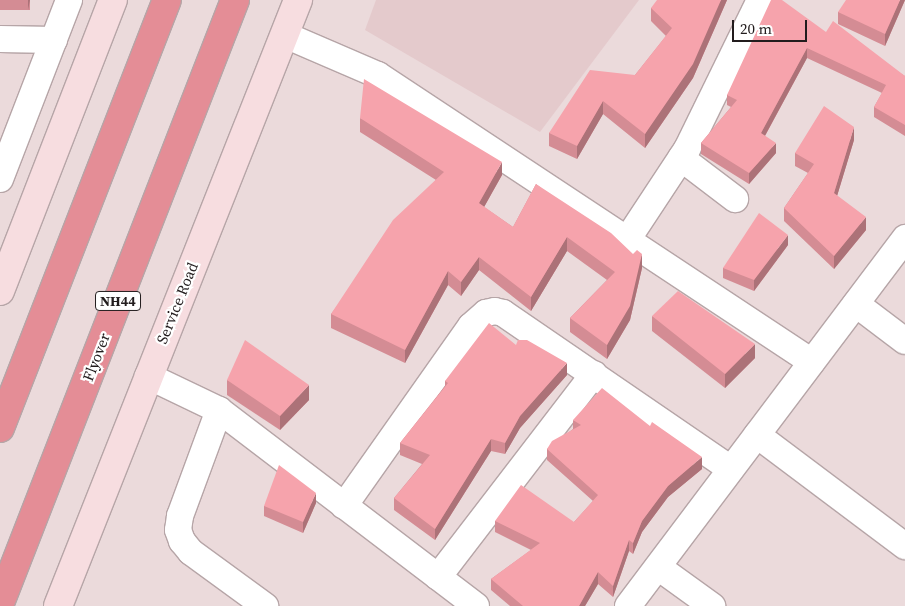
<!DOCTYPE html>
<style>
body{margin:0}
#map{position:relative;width:905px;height:606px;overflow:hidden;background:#ebdadb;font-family:"Source Serif 4",serif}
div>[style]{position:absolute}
.built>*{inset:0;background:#e4cacc}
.roads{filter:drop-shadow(1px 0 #b6a5a7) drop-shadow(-1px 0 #b6a5a7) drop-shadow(0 1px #b6a5a7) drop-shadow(0 -1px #b6a5a7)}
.street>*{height:26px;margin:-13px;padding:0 13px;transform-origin:13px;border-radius:13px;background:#fff}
.secondary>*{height:28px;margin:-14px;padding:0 14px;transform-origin:14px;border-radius:14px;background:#f7dde0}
.highway>*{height:28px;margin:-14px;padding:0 14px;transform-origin:14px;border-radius:14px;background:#e48d96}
.wall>*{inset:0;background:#d48c94;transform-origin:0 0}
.shaded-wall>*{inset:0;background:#ac7278}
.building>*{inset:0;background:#f6a3ac}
span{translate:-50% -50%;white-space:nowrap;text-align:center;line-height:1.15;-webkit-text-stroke:4.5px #fff;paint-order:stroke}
.shield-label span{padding:1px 4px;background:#fff;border:1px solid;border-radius:4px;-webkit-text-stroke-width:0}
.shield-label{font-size:14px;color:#221c1d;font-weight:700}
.street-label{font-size:15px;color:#221c1d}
.scale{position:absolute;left:732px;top:20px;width:75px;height:22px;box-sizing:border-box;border:2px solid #221c1d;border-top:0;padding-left:6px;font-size:15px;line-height:18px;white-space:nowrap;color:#221c1d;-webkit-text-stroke:4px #fff;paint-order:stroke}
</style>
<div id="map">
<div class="built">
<div style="clip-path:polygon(376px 0,639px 0,540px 132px,365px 30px)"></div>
</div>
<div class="roads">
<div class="street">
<div style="left:285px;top:35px;width:101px;rotate:23.3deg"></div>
<div style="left:378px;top:75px;width:520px;rotate:33.48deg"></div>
<div style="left:0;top:39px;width:54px;rotate:1.1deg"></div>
<div style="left:681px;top:158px;width:68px;rotate:37.2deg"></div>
<div style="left:0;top:179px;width:192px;rotate:-68.9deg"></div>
<div style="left:627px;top:240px;width:109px;rotate:-56.6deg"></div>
<div style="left:687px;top:149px;width:166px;rotate:-63.9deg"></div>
<div style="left:856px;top:304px;width:61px;rotate:37.1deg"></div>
<div style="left:148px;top:376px;width:79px;rotate:25.6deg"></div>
<div style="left:219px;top:410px;width:323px;rotate:37.3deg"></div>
<div style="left:219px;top:410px;width:113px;rotate:110.2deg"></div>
<div style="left:180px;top:516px;width:14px;rotate:98deg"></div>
<div style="left:178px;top:530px;width:12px;rotate:70deg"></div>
<div style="left:182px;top:541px;width:14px;rotate:51deg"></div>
<div style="left:191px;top:552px;width:92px;rotate:36.1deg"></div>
<div style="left:757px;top:435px;width:185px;rotate:36.9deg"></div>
<div style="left:344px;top:506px;width:220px;rotate:-54.8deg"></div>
<div style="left:471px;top:326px;width:20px;rotate:-41deg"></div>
<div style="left:486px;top:313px;width:9px;rotate:-13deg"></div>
<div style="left:495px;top:311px;width:8px;rotate:14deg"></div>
<div style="left:503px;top:313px;width:276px;rotate:34.4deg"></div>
<div style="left:658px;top:567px;width:67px;rotate:35.8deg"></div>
<div style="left:438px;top:577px;width:256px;rotate:-52.5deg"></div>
<div style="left:628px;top:606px;width:461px;rotate:-53deg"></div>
</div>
<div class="secondary">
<div style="left:0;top:291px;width:312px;rotate:-68.8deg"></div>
<div style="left:58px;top:606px;width:652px;rotate:-68.39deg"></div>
</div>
<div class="highway">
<div style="left:0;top:428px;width:459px;rotate:-68.7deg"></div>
<div style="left:0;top:603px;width:647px;rotate:-68.71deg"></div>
</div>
</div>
<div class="wall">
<div style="left:0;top:0;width:30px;height:10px"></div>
<div style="clip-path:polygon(727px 0,693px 78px,645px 148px,603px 114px,577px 159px,549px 146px,549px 133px,635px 75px,666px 36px,651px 21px,651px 8px)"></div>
<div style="clip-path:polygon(905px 0,885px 46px,838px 24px,838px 12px)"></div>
<div style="clip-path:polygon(826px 32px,905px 76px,905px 136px,874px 117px,874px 107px,882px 93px,807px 58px,765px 136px,776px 153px,749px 184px,701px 154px,701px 143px,731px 107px,727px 105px,727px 95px)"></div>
<div style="clip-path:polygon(360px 118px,502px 175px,484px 207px,513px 227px,536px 184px,642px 268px,630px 320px,607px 359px,570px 332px,570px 318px,607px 280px,567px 251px,531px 311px,479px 270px,461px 296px,448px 285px,405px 363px,331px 328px,331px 314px,436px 180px,360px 132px)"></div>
<div style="clip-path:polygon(854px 140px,837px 196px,866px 230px,834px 269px,784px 221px,784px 208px,808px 173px,795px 166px,795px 153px)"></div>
<div style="clip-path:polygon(788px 245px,754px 291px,723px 278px,723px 268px)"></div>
<div style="clip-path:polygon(652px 316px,755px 358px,725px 388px,652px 331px)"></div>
<div style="clip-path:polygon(516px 345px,567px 375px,520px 428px,505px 454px,491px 451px,435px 540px,394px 510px,394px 498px,422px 464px,400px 455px,400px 443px,445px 386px,445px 381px)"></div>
<div style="clip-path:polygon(227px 380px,309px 400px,280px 430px,227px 395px)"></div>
<div style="clip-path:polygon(573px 420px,702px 469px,668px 497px,642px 532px,633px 554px,629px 551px,613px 597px,598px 584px,585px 606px,510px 606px,491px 590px,491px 579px,531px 550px,495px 532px,495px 521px,574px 522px,593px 501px,547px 460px,547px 449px,573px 429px)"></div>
<div style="clip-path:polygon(316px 503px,303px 533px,264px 516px,264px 506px)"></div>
</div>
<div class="shaded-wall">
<div style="clip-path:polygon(28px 0,30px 0,28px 10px)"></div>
<div style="clip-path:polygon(721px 0,727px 0,693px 78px,645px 148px,645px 134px)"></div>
<div style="clip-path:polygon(900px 0,905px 0,885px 46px,885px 34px)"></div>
<div style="clip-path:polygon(807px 48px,807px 58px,761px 143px,761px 133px)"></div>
<div style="clip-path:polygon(603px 101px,603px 114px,577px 159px,577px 146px)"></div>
<div style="clip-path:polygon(854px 127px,854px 140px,834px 206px,834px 193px)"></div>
<div style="clip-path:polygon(776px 143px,776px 153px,749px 184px,749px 173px)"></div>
<div style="clip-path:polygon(502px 162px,502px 175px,479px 216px,479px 203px)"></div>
<div style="clip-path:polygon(866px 217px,866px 230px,834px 269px,834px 256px)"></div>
<div style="clip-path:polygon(788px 235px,788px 245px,754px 291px,754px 280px)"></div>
<div style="clip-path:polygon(567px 237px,567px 251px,531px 311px,531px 297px)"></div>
<div style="clip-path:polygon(642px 254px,642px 268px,630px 320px,607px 359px,607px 345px)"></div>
<div style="clip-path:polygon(479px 257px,479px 270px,461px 296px,461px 282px)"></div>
<div style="clip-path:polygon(448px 271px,448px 285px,405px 363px,405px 350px)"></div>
<div style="clip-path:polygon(755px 344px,755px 358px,725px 388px,725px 374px)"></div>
<div style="clip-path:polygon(567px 363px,567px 375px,520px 428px,505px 454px,505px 443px,520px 416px)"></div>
<div style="clip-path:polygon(309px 385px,309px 400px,280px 430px,280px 416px)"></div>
<div style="clip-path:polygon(491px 439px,491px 451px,435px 540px,435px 529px)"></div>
<div style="clip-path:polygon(702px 457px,702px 469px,668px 497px,642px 532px,633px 554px,633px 543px,642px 521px,668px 486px)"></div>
<div style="clip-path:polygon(316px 493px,316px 503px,303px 533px,303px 522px)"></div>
<div style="clip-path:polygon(629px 540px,629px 551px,613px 597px,613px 586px)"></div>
<div style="clip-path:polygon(598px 572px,598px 584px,585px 606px,579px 606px)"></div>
</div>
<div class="building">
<div style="clip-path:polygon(657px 0,721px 0,693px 64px,645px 134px,603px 101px,577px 146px,549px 133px,590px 70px,635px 75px,672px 28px,651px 8px)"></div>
<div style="clip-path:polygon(771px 0,782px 0,826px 32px,833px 21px,905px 76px,905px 125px,874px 107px,886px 85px,807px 48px,761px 133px,776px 143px,749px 173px,701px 143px,737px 100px,727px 95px)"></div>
<div style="clip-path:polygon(846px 0,900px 0,885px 34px,838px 12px)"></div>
<div style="clip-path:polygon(364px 79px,502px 162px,479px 203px,513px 227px,536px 184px,611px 233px,633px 254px,637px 250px,642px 254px,630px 306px,607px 345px,570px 318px,615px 272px,567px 237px,531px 297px,479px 257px,461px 282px,448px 271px,405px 350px,331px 314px,393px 220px,444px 172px,360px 118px)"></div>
<div style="clip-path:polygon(824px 106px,854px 127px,834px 193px,866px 217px,834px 256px,784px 208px,814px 164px,795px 153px)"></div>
<div style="clip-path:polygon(759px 213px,788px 235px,754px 280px,723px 268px)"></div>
<div style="clip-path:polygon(678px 291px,755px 344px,725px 374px,652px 316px)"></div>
<div style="clip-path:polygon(489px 323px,516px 345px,518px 340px,527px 340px,567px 363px,520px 416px,505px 443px,491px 439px,435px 529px,394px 498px,430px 455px,400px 443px,448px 383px,445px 381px)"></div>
<div style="clip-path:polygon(245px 340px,309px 385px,280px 416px,227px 380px)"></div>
<div style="clip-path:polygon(602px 388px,650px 426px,652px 422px,702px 457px,668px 486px,642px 521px,633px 543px,629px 540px,613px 586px,598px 572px,579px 606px,523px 606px,491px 579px,540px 543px,495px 521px,521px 485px,574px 522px,598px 495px,547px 449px,552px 441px,581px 425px,573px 420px)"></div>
<div style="clip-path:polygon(279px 465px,316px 493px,303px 522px,264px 506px)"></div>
</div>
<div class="shield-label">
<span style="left:118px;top:301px">NH44</span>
</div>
<div class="street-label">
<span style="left:177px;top:303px;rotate:-68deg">Service Road</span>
<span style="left:96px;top:357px;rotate:-69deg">Flyover</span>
</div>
<div class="scale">20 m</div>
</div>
